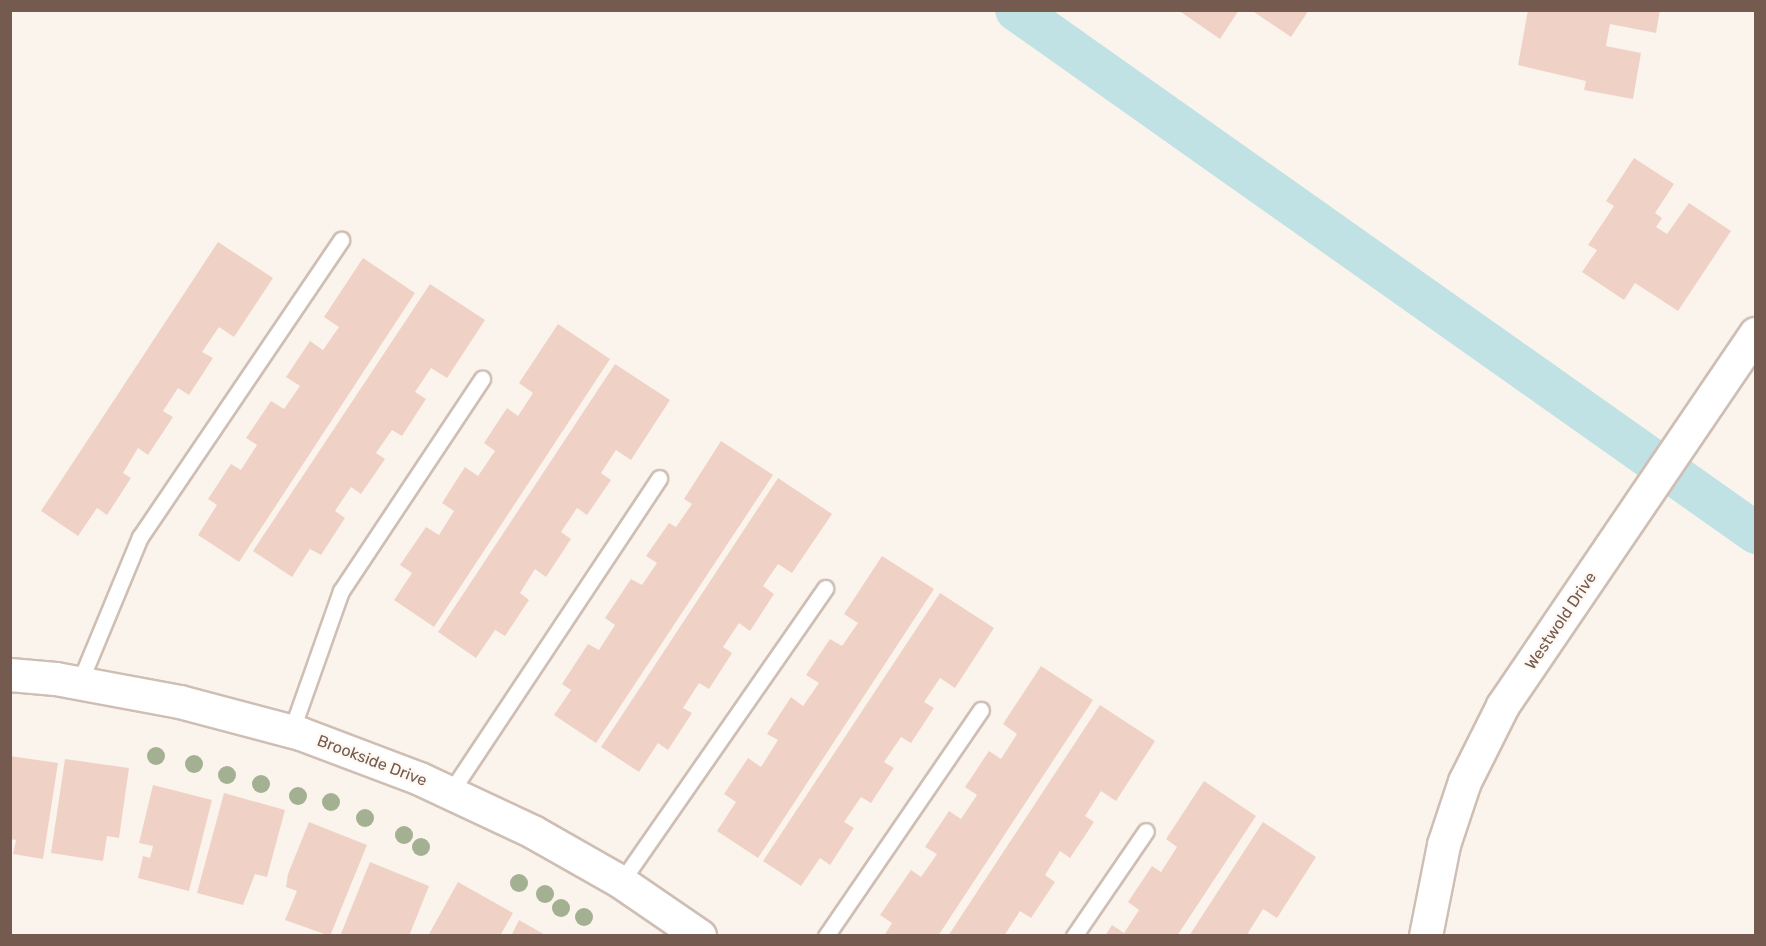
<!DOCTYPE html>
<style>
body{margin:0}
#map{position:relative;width:1766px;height:946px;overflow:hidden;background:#fbf4ec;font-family:Rubik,sans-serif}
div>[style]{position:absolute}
.canal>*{height:42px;margin:-21px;padding:0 21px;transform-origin:21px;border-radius:21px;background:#c1e2e4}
.building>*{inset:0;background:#efd2c5}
.roads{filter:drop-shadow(2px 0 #cfbeb4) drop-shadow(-2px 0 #cfbeb4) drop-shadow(0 2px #cfbeb4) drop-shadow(0 -2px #cfbeb4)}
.service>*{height:15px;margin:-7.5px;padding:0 7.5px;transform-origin:7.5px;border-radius:7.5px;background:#fff}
.minor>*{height:32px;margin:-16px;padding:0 16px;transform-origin:16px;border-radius:16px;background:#fff}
.trees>*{width:18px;height:18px;margin:-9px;border-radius:50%;background:#a3b192}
span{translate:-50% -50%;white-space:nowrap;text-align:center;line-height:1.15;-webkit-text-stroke:4.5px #fef8f2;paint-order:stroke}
.street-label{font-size:16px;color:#755a50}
.frame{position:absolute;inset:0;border:12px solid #755a50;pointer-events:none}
</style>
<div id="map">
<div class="canal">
<div style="left:1016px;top:10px;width:906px;rotate:35.25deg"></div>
</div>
<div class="building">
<div style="clip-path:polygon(1178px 10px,1239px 10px,1220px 39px)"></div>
<div style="clip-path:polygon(1251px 10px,1309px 10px,1291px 37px)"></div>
<div style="clip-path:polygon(1528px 10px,1660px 10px,1656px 33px,1610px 24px,1606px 46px,1641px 53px,1633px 99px,1584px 90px,1586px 81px,1518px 65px)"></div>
<div style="clip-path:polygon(1634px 158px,1674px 184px,1655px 213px,1662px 218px,1656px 227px,1667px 234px,1689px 203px,1731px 231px,1678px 311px,1635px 283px,1624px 300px,1582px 272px,1597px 250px,1588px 245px,1614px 206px,1606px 201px)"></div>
<div style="clip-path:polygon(218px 242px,273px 278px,234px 337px,219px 327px,202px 352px,213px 358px,189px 395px,178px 388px,163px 411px,173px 417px,148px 455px,138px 448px,123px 473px,131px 478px,107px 515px,97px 508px,78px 536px,41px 511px)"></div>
<div style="clip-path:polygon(363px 258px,415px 293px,239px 562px,198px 535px,217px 505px,208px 499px,231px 464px,241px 470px,257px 445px,246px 438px,271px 401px,284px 409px,300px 386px,286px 377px,310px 341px,323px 350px,339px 327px,324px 317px)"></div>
<div style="clip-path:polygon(430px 284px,485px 320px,447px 378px,431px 368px,415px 392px,426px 399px,402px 436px,392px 430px,376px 453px,385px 459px,361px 494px,351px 487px,335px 511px,345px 518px,321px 555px,310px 549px,292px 577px,253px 551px)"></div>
<div style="clip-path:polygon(558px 324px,610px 359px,434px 627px,394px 600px,412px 573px,400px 565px,426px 527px,439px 535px,454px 511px,442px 503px,465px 467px,478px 476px,495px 451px,484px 443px,507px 408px,518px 416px,533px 393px,519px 383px)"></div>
<div style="clip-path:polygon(615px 364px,670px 400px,631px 460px,616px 450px,601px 473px,611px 480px,587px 515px,577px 508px,561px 532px,571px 539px,546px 577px,535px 569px,520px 593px,529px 600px,505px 636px,495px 630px,476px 658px,438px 632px)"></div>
<div style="clip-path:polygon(721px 441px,773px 475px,596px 743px,554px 715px,571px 690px,562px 684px,588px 644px,599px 650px,615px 625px,605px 618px,631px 579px,642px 585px,657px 563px,646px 556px,669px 523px,676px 527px,692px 504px,684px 499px)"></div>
<div style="clip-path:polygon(778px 478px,832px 514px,792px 573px,778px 564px,763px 586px,774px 594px,750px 631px,739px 623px,723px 647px,732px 653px,709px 689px,699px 683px,683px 708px,692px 713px,668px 750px,658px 743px,639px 772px,601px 747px)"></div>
<div style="clip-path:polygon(882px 556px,934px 589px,758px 858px,717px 831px,736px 802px,724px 794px,748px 758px,761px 767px,778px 740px,767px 734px,791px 697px,803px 706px,819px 683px,806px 675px,830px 639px,842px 646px,858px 623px,844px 614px)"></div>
<div style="clip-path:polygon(940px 593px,994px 628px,955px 688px,940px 678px,924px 702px,934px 708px,911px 743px,901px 737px,884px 762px,894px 768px,871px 803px,861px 797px,844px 822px,854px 828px,830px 865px,820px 858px,801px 886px,763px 861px)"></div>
<div style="clip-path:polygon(1041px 666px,1093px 700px,938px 936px,884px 936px,892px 923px,880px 915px,911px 870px,921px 877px,937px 854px,925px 847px,949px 811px,961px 819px,977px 795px,965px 787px,989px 751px,1001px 759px,1017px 734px,1003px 724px)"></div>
<div style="clip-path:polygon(1100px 705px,1155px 741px,1116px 801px,1101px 791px,1085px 816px,1094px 822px,1070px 858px,1060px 851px,1045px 875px,1055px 882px,1031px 918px,1020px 911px,1004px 936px,948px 936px)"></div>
<div style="clip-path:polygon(10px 756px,58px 763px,43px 859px,13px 854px,16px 840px,10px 839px)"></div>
<div style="clip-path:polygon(65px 759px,129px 768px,119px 838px,107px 836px,103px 861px,51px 853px)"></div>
<div style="clip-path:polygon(1204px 781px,1256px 816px,1177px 936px,1105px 936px,1112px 925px,1124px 933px,1139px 910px,1128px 902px,1152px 866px,1161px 872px,1177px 847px,1166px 839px)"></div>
<div style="clip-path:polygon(153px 785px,212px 800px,189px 891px,138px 878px,143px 856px,150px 858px,153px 846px,139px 843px)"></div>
<div style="clip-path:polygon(224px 793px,285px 810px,267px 877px,255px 874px,243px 905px,197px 893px)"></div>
<div style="clip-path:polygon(309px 822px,367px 845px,330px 936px,285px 920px,297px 891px,286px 887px,288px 874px)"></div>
<div style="clip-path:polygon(1263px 822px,1316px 857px,1277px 918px,1263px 909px,1248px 933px,1252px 936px,1189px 936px)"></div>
<div style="clip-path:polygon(370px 862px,429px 886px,409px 936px,340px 936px)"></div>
<div style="clip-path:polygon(458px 882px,513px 913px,500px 936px,428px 936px)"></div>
<div style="clip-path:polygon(519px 920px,547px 936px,511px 936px)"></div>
</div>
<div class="roads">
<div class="service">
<div style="left:79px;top:684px;width:159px;rotate:-67.5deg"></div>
<div style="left:140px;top:537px;width:359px;rotate:-55.9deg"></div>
<div style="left:291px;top:732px;width:150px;rotate:-70.5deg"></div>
<div style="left:341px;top:591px;width:255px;rotate:-56.4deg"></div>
<div style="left:450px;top:793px;width:378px;rotate:-56.4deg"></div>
<div style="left:621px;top:882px;width:358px;rotate:-55.2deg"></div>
<div style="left:826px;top:936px;width:274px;rotate:-55.6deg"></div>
<div style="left:1074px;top:936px;width:127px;rotate:-55.6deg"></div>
</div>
<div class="minor">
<div style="left:10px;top:675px;width:46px;rotate:5deg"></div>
<div style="left:56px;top:679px;width:126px;rotate:10.5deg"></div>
<div style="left:180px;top:702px;width:125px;rotate:14.8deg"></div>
<div style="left:301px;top:734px;width:127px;rotate:20.7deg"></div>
<div style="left:420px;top:779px;width:125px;rotate:25.1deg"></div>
<div style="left:533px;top:832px;width:101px;rotate:29.6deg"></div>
<div style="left:621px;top:882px;width:96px;rotate:34.4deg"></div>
<div style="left:1426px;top:936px;width:93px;rotate:-78.8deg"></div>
<div style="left:1444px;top:845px;width:66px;rotate:-71.6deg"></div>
<div style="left:1465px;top:782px;width:85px;rotate:-63.4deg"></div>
<div style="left:1503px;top:706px;width:450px;rotate:-55.8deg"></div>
</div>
</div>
<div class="trees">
<div style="left:156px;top:756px"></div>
<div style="left:194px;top:764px"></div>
<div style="left:227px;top:775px"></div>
<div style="left:261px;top:784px"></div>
<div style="left:298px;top:796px"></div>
<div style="left:331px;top:802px"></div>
<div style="left:365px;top:818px"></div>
<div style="left:404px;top:835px"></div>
<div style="left:421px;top:847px"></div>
<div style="left:519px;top:883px"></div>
<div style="left:545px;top:894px"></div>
<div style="left:561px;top:908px"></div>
<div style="left:584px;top:917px"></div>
</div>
<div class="street-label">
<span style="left:1561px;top:621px;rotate:-56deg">Westwold Drive</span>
<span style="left:372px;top:761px;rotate:21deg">Brookside Drive</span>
</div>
<div class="frame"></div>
</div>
